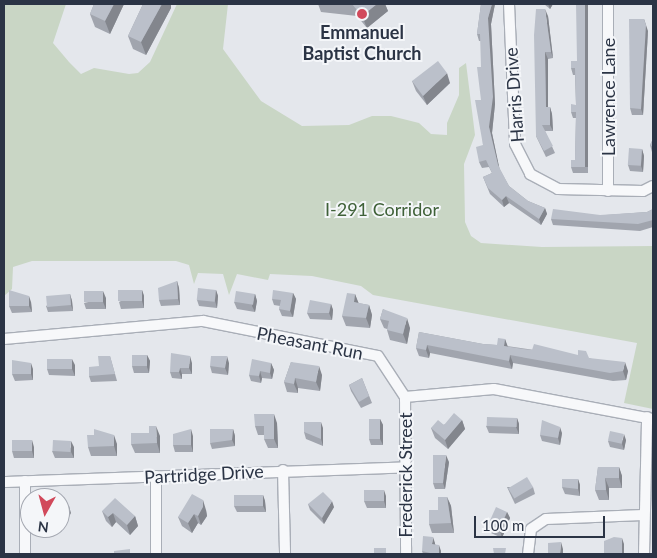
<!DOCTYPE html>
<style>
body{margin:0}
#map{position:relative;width:657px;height:558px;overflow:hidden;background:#e4e7ec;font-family:Lato,sans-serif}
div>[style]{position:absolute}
.green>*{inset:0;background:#c9d6c5}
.roads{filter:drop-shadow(1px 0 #a9aeb7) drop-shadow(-1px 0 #a9aeb7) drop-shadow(0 1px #a9aeb7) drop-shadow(0 -1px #a9aeb7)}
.minor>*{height:10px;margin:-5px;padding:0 5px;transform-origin:5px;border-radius:5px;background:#f7f8fa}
.wall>*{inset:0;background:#a1a5ae}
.shaded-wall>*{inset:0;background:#83868d;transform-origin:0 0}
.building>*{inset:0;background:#bbc0ca;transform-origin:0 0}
.dots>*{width:14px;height:14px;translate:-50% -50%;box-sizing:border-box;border:2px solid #f4f6f9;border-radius:50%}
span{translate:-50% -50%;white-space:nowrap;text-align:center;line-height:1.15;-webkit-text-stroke:4px #f4f6f9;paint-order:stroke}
.poi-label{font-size:18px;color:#2b3445;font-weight:700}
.street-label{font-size:18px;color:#2b3445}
.park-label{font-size:18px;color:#3f6138}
.frame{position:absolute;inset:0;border:5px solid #2b3445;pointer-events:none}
.north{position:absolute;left:20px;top:488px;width:50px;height:50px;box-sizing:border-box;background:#f4f6f9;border:1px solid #a4a8b1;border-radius:50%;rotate:187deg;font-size:14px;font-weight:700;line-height:20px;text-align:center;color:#2b3445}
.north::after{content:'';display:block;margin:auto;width:18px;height:22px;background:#d1495b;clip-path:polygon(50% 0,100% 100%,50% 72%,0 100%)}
.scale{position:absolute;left:474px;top:516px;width:131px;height:22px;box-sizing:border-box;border:2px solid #2b3445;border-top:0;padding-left:6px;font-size:15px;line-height:18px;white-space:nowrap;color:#2b3445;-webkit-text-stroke:4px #f4f6f9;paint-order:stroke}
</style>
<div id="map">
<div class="green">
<div style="clip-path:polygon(4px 4px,66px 4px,53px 43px,69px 62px,81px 74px,94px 68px,129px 74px,138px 73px,150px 62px,177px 4px,228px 4px,223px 49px,261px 101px,302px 126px,349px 125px,372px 116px,391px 116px,419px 123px,431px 134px,447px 135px,447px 123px,459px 95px,459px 68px,466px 63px,475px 135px,464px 164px,465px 222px,471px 236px,481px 243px,542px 247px,653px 246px,653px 409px,624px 403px,637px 343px,373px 295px,361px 286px,312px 276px,270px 274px,268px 280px,237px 274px,229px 295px,223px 274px,198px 273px,194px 284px,189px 265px,176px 261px,32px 261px,13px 267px,12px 289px,4px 296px)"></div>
</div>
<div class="roads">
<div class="minor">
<div style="left:509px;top:4px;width:140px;rotate:87.5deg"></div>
<div style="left:515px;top:144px;width:34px;rotate:63deg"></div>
<div style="left:530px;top:174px;width:32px;rotate:28deg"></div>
<div style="left:558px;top:189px;width:85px;rotate:1.3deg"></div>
<div style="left:643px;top:191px;width:11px;rotate:-27deg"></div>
<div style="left:608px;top:191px;width:187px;rotate:-90deg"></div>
<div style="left:4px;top:339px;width:200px;rotate:-5.2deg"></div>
<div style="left:203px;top:321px;width:178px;rotate:11.3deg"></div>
<div style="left:378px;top:356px;width:49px;rotate:56.6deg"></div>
<div style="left:405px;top:397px;width:89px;rotate:-5.1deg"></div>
<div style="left:494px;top:389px;width:162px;rotate:10.7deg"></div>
<div style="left:405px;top:397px;width:157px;rotate:89.6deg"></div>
<div style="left:283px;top:470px;width:84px;rotate:88.6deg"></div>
<div style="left:156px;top:476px;width:78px;rotate:90deg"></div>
<div style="left:4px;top:482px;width:400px;rotate:-2.1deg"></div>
<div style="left:25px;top:554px;width:73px;rotate:-90deg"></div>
<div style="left:528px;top:554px;width:25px;rotate:-83deg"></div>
<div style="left:531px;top:529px;width:18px;rotate:-34deg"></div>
<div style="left:546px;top:519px;width:97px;rotate:-2.4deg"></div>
<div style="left:644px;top:554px;width:137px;rotate:-88.7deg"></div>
</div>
</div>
<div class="wall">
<div style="clip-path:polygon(94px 4px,124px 4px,110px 34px,95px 27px,90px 14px)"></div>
<div style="clip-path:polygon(143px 4px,171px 4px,171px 8px,146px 55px,133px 49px,128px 36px)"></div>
<div style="clip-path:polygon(318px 4px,385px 4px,388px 11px,367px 28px,357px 16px,321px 12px)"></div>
<div style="clip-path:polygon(481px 4px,495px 4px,491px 24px,495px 104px,492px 133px,499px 168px,509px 186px,528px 201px,545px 208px,547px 214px,541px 225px,509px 203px,504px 207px,490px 194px,483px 177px,492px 173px,489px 167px,482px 168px,479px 162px,483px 145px,481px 100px,481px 41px,479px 41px,477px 34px)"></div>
<div style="clip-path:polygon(544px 4px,553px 4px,550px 9px)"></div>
<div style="clip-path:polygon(588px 4px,588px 173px,573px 173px,571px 167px,575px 160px,576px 118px,573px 118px,571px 112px,576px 105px,575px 75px,573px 75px,571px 68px,577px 61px)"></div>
<div style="clip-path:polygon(548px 16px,553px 58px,548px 59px,548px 107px,550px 107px,552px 114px,553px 131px,545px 131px,555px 153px,546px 157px,536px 136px)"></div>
<div style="clip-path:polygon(648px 31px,643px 115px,632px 115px,630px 108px)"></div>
<div style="clip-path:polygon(412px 81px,450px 83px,427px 105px,416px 91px)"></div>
<div style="clip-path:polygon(653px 139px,653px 152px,652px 152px,650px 145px)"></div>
<div style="clip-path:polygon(642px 149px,644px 156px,643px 172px,630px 171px,628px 165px)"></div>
<div style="clip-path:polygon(653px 209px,653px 227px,640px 231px,553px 225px,551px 219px,647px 212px)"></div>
<div style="clip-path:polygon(177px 281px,179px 288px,180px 305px,161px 306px,159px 300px)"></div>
<div style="clip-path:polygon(142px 290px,144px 296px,144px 308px,121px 309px,119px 302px)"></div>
<div style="clip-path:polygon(216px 290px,218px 296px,217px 308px,199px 306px,197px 300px)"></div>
<div style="clip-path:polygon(293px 293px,296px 299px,293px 317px,282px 316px,279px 309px,280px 306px,274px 305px,272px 299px)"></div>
<div style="clip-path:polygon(70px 294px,72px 301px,73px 311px,48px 312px,46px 306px)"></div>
<div style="clip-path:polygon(255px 294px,257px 301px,255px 312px,237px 309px,234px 302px)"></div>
<div style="clip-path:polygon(355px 294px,358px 303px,369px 305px,372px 315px,370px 328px,346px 326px,342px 316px)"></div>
<div style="clip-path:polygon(106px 298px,106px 309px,86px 309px,84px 303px)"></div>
<div style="clip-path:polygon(31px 302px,32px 312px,12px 313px,9px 306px)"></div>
<div style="clip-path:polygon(331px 304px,333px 310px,332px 320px,310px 319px,307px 313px)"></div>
<div style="clip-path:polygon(383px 309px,410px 328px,407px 344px,390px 340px,387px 330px,387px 329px,384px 328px,380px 319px)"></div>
<div style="clip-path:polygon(419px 332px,483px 344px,497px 345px,505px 339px,507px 346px,589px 358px,628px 371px,626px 380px,613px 381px,513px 363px,512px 369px,430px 353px,429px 358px,419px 356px,416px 348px)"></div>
<div style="clip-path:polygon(147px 355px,150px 361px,149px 373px,134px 373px,132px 366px)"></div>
<div style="clip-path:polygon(110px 356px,117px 381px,91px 382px,89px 376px)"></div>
<div style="clip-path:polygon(291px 362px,322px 375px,320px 391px,298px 388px,298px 393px,287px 392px,284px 382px)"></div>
<div style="clip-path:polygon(192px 363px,192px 374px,182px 374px,182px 379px,172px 378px,170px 372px)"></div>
<div style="clip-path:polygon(229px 363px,228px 375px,212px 373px,210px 366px)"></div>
<div style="clip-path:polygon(271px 363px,274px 370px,272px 379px,262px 378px,261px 383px,251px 381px,249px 375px)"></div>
<div style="clip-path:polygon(75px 365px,75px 376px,49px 375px,47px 369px)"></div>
<div style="clip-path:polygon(33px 369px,33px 380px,15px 381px,12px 374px)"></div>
<div style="clip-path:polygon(362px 378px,372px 403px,361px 408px,351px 391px,349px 385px)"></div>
<div style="clip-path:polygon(517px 418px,519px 424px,519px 434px,489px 433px,486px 426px)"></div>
<div style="clip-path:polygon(380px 419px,383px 425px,383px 445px,371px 445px,369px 439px)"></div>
<div style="clip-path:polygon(462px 420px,465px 429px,448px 449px,435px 438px,431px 428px)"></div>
<div style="clip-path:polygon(277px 423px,278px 448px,268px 448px,264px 439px,264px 435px,258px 435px,255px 426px)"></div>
<div style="clip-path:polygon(323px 428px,323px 446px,306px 439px,304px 432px)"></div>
<div style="clip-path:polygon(233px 429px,235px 436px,235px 446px,212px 449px,210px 443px)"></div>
<div style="clip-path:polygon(562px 433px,560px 445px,542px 441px,540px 435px)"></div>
<div style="clip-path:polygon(94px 435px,117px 444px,117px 456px,91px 456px,88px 447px)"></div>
<div style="clip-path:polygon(160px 436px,160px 453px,135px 453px,131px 444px)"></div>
<div style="clip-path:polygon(193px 436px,193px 452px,175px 452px,173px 445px)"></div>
<div style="clip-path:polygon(626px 440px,624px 450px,610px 447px,608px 441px)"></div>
<div style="clip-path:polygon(34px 447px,34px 458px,14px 458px,12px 451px)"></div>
<div style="clip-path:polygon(74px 447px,74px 458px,55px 458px,52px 451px)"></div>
<div style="clip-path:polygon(449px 462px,445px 489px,435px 489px,433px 483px)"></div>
<div style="clip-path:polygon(598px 467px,619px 467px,622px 476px,622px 488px,609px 488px,609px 500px,599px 500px,595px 490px)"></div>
<div style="clip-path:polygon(578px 479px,580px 485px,580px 496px,565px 494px,562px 487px)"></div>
<div style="clip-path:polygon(507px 487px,533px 487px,535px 494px,515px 504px)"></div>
<div style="clip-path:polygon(263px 495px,265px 501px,266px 512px,237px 512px,234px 506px)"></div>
<div style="clip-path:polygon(386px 496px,386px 508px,367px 508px,364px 501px)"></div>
<div style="clip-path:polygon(447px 497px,451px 506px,454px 533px,432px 533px,429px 524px)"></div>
<div style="clip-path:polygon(308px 504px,334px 507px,324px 524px,310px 510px)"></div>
<div style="clip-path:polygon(206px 510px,207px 516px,201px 525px,198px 523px,192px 533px,182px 526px,178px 517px)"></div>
<div style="clip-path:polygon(102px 511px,135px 516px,138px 526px,130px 535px,116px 522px,112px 527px,106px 521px)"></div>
<div style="clip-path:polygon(507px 512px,510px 518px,502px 538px,491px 533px,489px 527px)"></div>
<div style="clip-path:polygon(435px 543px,435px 544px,441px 551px,441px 554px,423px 554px,422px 551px)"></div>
</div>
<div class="shaded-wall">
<div style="clip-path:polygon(114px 4px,124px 4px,110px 34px,105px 21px)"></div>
<div style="clip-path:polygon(162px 4px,171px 4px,171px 8px,146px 55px,141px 42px)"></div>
<div style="clip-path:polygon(377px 4px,385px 4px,388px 11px,367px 28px,362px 16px)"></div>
<div style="clip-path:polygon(492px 4px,495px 4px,491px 24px,495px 104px,492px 133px,500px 171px,498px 165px,489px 127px,488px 18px)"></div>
<div style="clip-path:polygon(548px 4px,553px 4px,550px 9px)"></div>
<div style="left:585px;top:4px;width:3px;height:163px"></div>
<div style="clip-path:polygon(545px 9px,548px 16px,553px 58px,551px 52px)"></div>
<div style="clip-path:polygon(644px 19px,648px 31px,643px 115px,641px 109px)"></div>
<div style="clip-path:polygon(545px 52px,548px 59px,548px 114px,546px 107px)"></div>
<div style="clip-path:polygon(447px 73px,450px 83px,427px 105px,423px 96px)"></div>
<div style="clip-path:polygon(550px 107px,552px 114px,553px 131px,550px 125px)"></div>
<div style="clip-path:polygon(642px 149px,644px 156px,643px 172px,641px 166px)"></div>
<div style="clip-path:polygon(506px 196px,509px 203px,504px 207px,502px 200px)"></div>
<div style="clip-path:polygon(545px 208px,547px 214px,541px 225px,539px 219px)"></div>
<div style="clip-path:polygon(177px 281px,179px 288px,180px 305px,178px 299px)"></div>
<div style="clip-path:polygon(142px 290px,144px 296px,144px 308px,142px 301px)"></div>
<div style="clip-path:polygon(216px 290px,218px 296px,217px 308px,215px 301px)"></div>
<div style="clip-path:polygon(103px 291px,106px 298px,106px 309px,103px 302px)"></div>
<div style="clip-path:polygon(293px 293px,296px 299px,293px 317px,290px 311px)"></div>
<div style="clip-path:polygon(70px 294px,72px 301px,73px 311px,71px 305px)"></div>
<div style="clip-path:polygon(255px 294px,257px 301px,255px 312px,252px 306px)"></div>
<div style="clip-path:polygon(355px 294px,359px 304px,354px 302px)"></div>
<div style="clip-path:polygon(29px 296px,31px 302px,32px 312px,29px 306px)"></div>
<div style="clip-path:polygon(331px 304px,333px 310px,332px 320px,329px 313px)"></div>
<div style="clip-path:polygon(369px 305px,372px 315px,370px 328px,366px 318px)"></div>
<div style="clip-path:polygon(407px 318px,410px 328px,407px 344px,403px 334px)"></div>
<div style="clip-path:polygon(505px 339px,508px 347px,504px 346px)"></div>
<div style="clip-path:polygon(427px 345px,430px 353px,429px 358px,426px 350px)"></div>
<div style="clip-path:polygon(147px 355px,150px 361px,149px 373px,147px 367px)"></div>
<div style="clip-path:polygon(510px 355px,513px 363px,512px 369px,509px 361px)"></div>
<div style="clip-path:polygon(190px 356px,192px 363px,192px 374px,189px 368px)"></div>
<div style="clip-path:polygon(227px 356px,229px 363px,228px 375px,225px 368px)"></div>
<div style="clip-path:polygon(72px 359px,75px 365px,75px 376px,72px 369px)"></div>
<div style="clip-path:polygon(625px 362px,628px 371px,626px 380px,623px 371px)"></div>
<div style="clip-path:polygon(31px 363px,33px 369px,33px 380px,31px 374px)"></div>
<div style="clip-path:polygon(271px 363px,274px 370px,272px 379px,270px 373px)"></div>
<div style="clip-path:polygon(319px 366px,322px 375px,320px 391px,316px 382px)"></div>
<div style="clip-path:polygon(180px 368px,182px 374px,182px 379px,179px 372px)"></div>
<div style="clip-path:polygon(260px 371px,262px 378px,261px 383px,259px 376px)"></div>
<div style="clip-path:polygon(295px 378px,298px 388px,298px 393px,294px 384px)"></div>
<div style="clip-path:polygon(274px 414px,277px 423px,278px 448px,274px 439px)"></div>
<div style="clip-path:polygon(517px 418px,519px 424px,519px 434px,516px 427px)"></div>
<div style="clip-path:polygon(380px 419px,383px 425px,383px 445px,380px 439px)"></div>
<div style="clip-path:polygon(462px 420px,465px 429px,448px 449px,445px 440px)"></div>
<div style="clip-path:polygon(321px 422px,323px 428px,323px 446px,321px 439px)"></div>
<div style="clip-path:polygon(156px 426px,160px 436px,160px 453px,157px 443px)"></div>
<div style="clip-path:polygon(560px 427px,562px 433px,560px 445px,558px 438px)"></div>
<div style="clip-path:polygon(191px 429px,193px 436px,193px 452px,191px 445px)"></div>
<div style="clip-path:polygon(233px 429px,235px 436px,235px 446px,232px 440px)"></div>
<div style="clip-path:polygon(624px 434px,626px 440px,624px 450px,622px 444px)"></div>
<div style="clip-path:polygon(114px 435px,117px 444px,117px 456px,114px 446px)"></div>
<div style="clip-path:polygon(32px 440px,34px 447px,34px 458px,32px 451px)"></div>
<div style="clip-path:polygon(71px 441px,74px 447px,74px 458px,71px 452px)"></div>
<div style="clip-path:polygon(446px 455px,449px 462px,445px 489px,443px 483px)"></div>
<div style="clip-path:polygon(619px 467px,622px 476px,622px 488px,619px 478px)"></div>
<div style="clip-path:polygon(605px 478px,609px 488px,609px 500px,606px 490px)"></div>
<div style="clip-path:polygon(578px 479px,580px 485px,580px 496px,578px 489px)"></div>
<div style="clip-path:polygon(384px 490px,386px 496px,386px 508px,384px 501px)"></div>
<div style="clip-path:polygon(263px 495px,265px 501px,266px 512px,263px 506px)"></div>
<div style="clip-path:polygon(447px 497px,451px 506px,454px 533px,451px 523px)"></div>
<div style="clip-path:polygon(203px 500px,206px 510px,207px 516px,201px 525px,198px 516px)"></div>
<div style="clip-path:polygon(332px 501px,334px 507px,324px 524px,322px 518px)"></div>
<div style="clip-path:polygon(69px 506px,71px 513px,61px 532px,59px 528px,60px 528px,60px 522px)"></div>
<div style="clip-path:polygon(507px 512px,510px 518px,502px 538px,500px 531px)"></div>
<div style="clip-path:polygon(113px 513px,116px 522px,112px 527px,108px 517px)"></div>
<div style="clip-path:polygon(194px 514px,198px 523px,192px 533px,188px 523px)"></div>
<div style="clip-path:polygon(135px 516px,138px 526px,130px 535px,127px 525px)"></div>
<div style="clip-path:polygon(433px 537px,435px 543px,435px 551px,432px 544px)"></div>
<div style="clip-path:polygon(622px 538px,624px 544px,624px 554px,622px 554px)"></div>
<div style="clip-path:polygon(561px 542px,563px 549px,563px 554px,560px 554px)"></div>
<div style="clip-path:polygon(439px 545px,441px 551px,441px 554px,439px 554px)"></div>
</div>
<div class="building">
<div style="clip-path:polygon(94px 4px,114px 4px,105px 21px,90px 14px)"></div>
<div style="clip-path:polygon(143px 4px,162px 4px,141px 42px,128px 36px)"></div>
<div style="clip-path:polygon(352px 4px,377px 4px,362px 16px)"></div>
<div style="clip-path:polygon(481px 4px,492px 4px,488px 18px,493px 97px,489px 127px,498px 165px,509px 186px,528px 201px,545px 208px,539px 219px,506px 196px,502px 200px,488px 188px,483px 177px,492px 173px,486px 160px,479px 162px,476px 147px,483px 145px,475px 100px,481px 100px,477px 67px,481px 67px,480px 34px,477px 34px)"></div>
<div style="clip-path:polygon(576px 4px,585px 4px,585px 167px,571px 167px,571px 160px,575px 160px,576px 112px,571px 112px,571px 104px,576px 105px,575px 68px,571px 68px,571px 61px,577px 61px)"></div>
<div style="clip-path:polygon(536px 9px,545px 9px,551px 52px,545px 52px,546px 107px,550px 107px,550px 125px,542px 125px,553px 146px,544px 151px,536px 136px,534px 35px)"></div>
<div style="clip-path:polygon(629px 19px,644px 19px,646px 25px,641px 109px,630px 108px)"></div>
<div style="clip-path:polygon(438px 61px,447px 73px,423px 96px,412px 81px)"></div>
<div style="clip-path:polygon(653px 139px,653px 147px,650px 145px)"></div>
<div style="left:629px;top:148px;width:13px;height:17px;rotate:4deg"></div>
<div style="clip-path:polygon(553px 209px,600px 215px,647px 212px,653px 209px,653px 220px,638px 224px,551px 219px)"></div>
<div style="clip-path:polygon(177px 281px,178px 299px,159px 300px,158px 288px)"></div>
<div style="left:198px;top:288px;width:18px;height:12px;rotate:6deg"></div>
<div style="clip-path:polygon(9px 290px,29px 296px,29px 306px,9px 306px)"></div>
<div style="left:142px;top:290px;width:11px;height:24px;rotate:90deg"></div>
<div style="clip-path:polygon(273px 290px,293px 293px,290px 311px,279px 309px,281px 300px,272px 299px)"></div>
<div style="left:103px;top:291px;width:11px;height:19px;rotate:90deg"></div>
<div style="left:236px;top:291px;width:19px;height:11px;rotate:9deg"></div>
<div style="clip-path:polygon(347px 293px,355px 294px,354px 302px,369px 305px,366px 318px,342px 316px)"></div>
<div style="left:70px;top:294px;width:11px;height:24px;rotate:85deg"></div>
<div style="clip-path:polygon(310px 300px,331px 304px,329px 313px,307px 313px)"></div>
<div style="clip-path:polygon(383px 309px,407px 318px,403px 334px,387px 330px,389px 321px,380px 319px)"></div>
<div style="clip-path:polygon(419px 332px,483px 344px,497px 345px,498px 338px,505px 339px,504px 346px,523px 349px,532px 350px,534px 344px,578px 355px,578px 350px,586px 351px,589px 358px,625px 362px,623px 371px,610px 373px,510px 355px,509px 361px,427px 345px,426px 350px,416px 348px)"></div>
<div style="clip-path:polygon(171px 353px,190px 356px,189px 368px,180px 368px,179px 372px,170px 372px)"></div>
<div style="left:132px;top:355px;width:15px;height:11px"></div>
<div style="clip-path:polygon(98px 356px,110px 356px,115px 374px,89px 376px,89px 367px,99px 366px)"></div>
<div style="clip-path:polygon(211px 356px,227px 356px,225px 368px,210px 366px)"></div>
<div style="left:47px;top:359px;width:25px;height:10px"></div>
<div style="clip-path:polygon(252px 359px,271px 363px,270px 373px,260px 371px,259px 376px,249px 375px)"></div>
<div style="clip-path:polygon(12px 360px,31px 363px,31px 374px,12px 374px)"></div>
<div style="clip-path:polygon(291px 362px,319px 366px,316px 382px,295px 378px,294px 384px,284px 382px)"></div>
<div style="clip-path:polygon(362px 378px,369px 396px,359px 402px,349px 385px)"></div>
<div style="clip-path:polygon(454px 413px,462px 420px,445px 440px,431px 428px,438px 420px,444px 425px)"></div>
<div style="clip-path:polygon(254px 414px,274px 414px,274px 439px,264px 439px,264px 426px,255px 426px)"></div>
<div style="left:487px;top:417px;width:30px;height:9px;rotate:2deg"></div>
<div style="left:369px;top:419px;width:11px;height:20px"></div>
<div style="clip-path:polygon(542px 420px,560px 427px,558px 438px,540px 435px)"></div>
<div style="clip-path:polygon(304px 422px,321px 422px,321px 439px,304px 432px)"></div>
<div style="clip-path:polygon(149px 426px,156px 426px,157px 443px,131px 444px,131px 433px,149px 433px)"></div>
<div style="clip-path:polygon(94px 429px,114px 435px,114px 446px,88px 447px,87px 435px,94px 435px)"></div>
<div style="clip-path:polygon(191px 429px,191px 445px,173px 445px,173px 434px)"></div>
<div style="clip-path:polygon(210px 429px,233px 429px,232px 440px,210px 443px)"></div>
<div style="left:610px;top:431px;width:14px;height:10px;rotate:12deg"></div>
<div style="left:12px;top:440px;width:20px;height:11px"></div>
<div style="left:53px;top:440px;width:18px;height:11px;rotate:3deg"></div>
<div style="clip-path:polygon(433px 455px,446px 455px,443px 483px,433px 483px)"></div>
<div style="clip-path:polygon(598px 467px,619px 467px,619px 478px,605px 478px,606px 490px,595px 490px)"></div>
<div style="left:527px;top:477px;width:12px;height:22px;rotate:59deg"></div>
<div style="clip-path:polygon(562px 479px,578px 479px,578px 489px,562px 487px)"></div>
<div style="left:364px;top:490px;width:20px;height:11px"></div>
<div style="clip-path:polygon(323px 492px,332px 501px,322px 518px,308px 504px)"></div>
<div style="clip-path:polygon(192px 494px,203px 500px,203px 507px,198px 516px,194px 514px,188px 523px,178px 517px)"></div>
<div style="left:234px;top:495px;width:29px;height:11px"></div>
<div style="clip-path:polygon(438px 497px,447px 497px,451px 523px,429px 524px,429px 510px,438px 510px)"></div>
<div style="clip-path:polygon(115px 498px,135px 516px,127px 525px,113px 513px,108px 517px,102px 511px)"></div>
<div style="clip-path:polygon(62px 501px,69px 506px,60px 522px,60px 503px)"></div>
<div style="left:496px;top:507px;width:12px;height:21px;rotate:24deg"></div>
<div style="clip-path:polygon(423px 536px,433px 537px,432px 544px,439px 545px,439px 554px,434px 554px,422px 551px)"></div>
<div style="clip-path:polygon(614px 537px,622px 538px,622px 554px,604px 554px,604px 541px)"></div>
<div style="clip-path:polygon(561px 542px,560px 554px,548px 554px,548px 543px)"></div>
<div style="left:374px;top:548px;width:12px;height:6px"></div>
<div style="clip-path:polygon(493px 548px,506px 548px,505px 554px,494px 554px)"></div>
<div style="clip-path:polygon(130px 549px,130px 554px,114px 554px,114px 551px)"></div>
<div style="left:55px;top:553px;width:10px;height:1px"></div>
</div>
<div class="dots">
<div style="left:362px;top:14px;background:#d1495b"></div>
</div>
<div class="poi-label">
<span style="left:362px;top:43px">Emmanuel<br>Baptist Church</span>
</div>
<div class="street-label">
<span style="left:514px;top:95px;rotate:-94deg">Harris Drive</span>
<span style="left:608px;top:97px;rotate:-90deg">Lawrence Lane</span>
<span style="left:310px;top:343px;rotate:11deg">Pheasant Run</span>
<span style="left:204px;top:474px;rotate:-3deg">Partridge Drive</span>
<span style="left:405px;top:475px;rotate:-90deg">Frederick Street</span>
</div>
<div class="park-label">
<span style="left:382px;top:209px">I-291 Corridor</span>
</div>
<div class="frame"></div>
<div class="north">N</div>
<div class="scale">100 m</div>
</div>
